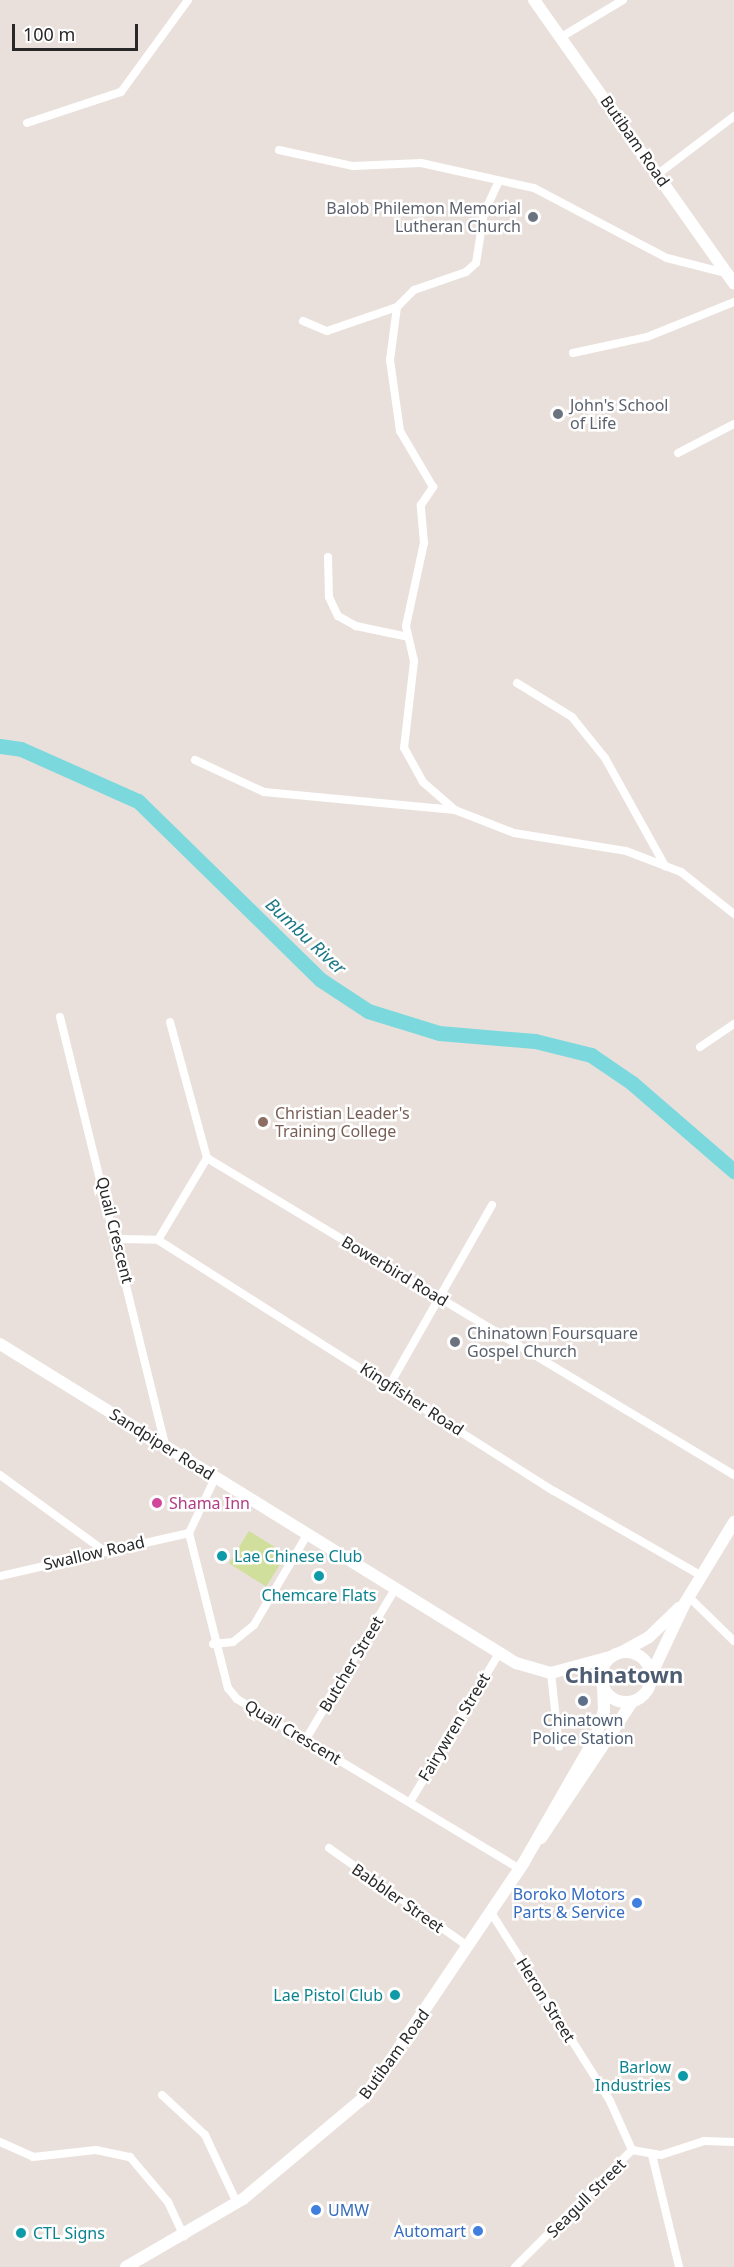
<!DOCTYPE html>
<style>
body{margin:0}
#map{position:relative;width:734px;height:2267px;overflow:hidden;background:#e9e0db;font-family:"Noto Sans",sans-serif}
div>[style]{position:absolute}
.pitch>*{inset:0;background:#d0df9b;transform-origin:0 0}
.river>*{height:15px;margin:-7.5px;padding:0 7.5px;transform-origin:7.5px;border-radius:7.5px;background:#7bd9de}
.street>*{height:8px;margin:-4px;padding:0 4px;transform-origin:4px;border-radius:4px;background:#fff}
.secondary>*{height:12px;margin:-6px;padding:0 6px;transform-origin:6px;border-radius:6px;background:#fff}
.secondary>.ring{margin:-6px;padding:0;box-sizing:content-box;background:none;border:12px solid #fff;border-radius:50%}
.dots>*{width:16px;height:16px;translate:-50% -50%;box-sizing:border-box;border:3px solid #fff;border-radius:50%}
span{translate:-50% -50%;white-space:nowrap;text-align:center;line-height:1.15;-webkit-text-stroke:5px #fff;paint-order:stroke}
.street-label{font-size:16px;color:#282828}
.worship-label{font-size:16px;color:#5b616d}
.right{translate:-100% -50%;text-align:right}
.left{translate:0 -50%;text-align:left}
.education-label{font-size:16px;color:#785e54}
.hotel-label{font-size:16px;color:#b23c85}
.culture-label{font-size:16px;color:#0d838f}
.service-label{font-size:16px;color:#4e5e75}
.shop-label{font-size:16px;color:#366cbe}
.water-label{font-size:18px;color:#1e7987;font-style:italic}
.district-label{font-size:22px;color:#4f5d73;font-weight:700}
.scale{position:absolute;left:12px;top:24px;width:126px;height:27px;box-sizing:border-box;border:3px solid #282828;border-top:0;padding-left:8px;font-size:18px;line-height:21px;white-space:nowrap;color:#282828;-webkit-text-stroke:4px #fff;paint-order:stroke}
</style>
<div id="map">
<div class="pitch">
<div style="left:249px;top:1531px;width:44px;height:38px;rotate:32deg"></div>
</div>
<div class="river">
<div style="left:0;top:746px;width:21px;rotate:8deg"></div>
<div style="left:21px;top:749px;width:128px;rotate:24deg"></div>
<div style="left:138px;top:801px;width:256px;rotate:44.4deg"></div>
<div style="left:321px;top:980px;width:56px;rotate:33.4deg"></div>
<div style="left:368px;top:1011px;width:74px;rotate:17.2deg"></div>
<div style="left:439px;top:1033px;width:96px;rotate:4.8deg"></div>
<div style="left:535px;top:1041px;width:58px;rotate:14deg"></div>
<div style="left:591px;top:1055px;width:50px;rotate:34.3deg"></div>
<div style="left:632px;top:1083px;width:135px;rotate:40.8deg"></div>
</div>
<div class="street">
<div style="left:563px;top:36px;width:70px;rotate:-31deg"></div>
<div style="left:27px;top:123px;width:99px;rotate:-18.3deg"></div>
<div style="left:121px;top:92px;width:114px;rotate:-53.9deg"></div>
<div style="left:279px;top:150px;width:76px;rotate:12.2deg"></div>
<div style="left:353px;top:166px;width:68px;rotate:-2.5deg"></div>
<div style="left:421px;top:163px;width:116px;rotate:12.5deg"></div>
<div style="left:534px;top:188px;width:150px;rotate:27.8deg"></div>
<div style="left:667px;top:258px;width:61px;rotate:14.3deg"></div>
<div style="left:658px;top:174px;width:96px;rotate:-37.3deg"></div>
<div style="left:303px;top:321px;width:26px;rotate:23deg"></div>
<div style="left:327px;top:331px;width:74px;rotate:-18.9deg"></div>
<div style="left:573px;top:353px;width:76px;rotate:-12.2deg"></div>
<div style="left:647px;top:337px;width:94px;rotate:-21.9deg"></div>
<div style="left:678px;top:453px;width:63px;rotate:-27.4deg"></div>
<div style="left:328px;top:557px;width:40px;rotate:88.6deg"></div>
<div style="left:329px;top:597px;width:21px;rotate:65deg"></div>
<div style="left:338px;top:616px;width:21px;rotate:29deg"></div>
<div style="left:356px;top:626px;width:53px;rotate:11.9deg"></div>
<div style="left:517px;top:683px;width:65px;rotate:31.7deg"></div>
<div style="left:572px;top:717px;width:53px;rotate:51.2deg"></div>
<div style="left:605px;top:758px;width:124px;rotate:60.9deg"></div>
<div style="left:195px;top:760px;width:76px;rotate:24.9deg"></div>
<div style="left:264px;top:792px;width:192px;rotate:5.4deg"></div>
<div style="left:455px;top:810px;width:63px;rotate:21.3deg"></div>
<div style="left:514px;top:833px;width:113px;rotate:9.1deg"></div>
<div style="left:626px;top:851px;width:59px;rotate:20.9deg"></div>
<div style="left:681px;top:872px;width:68px;rotate:38.4deg"></div>
<div style="left:455px;top:810px;width:43px;rotate:-138.8deg"></div>
<div style="left:423px;top:782px;width:39px;rotate:-119deg"></div>
<div style="left:404px;top:748px;width:88px;rotate:-83.4deg"></div>
<div style="left:414px;top:661px;width:36px;rotate:-103deg"></div>
<div style="left:406px;top:626px;width:85px;rotate:-77.8deg"></div>
<div style="left:424px;top:543px;width:38px;rotate:-95deg"></div>
<div style="left:421px;top:505px;width:22px;rotate:-56deg"></div>
<div style="left:433px;top:487px;width:65px;rotate:-120.5deg"></div>
<div style="left:400px;top:431px;width:72px;rotate:-98deg"></div>
<div style="left:390px;top:360px;width:53px;rotate:-82.5deg"></div>
<div style="left:397px;top:307px;width:24px;rotate:-45deg"></div>
<div style="left:414px;top:290px;width:55px;rotate:-19.1deg"></div>
<div style="left:466px;top:272px;width:13px;rotate:-42deg"></div>
<div style="left:476px;top:263px;width:51px;rotate:-80.9deg"></div>
<div style="left:484px;top:213px;width:35px;rotate:-65deg"></div>
<div style="left:60px;top:1017px;width:440px;rotate:76.2deg"></div>
<div style="left:170px;top:1022px;width:141px;rotate:74.8deg"></div>
<div style="left:207px;top:1158px;width:615px;rotate:31.03deg"></div>
<div style="left:700px;top:1047px;width:41px;rotate:-34.1deg"></div>
<div style="left:119px;top:1239px;width:39px;rotate:1deg"></div>
<div style="left:158px;top:1240px;width:469px;rotate:32.4deg"></div>
<div style="left:554px;top:1491px;width:171px;rotate:29.9deg"></div>
<div style="left:158px;top:1240px;width:96px;rotate:-59.1deg"></div>
<div style="left:390px;top:1384px;width:206px;rotate:-60.3deg"></div>
<div style="left:0;top:1475px;width:127px;rotate:36.1deg"></div>
<div style="left:215px;top:1478px;width:61px;rotate:115.3deg"></div>
<div style="left:189px;top:1533px;width:160px;rotate:75.9deg"></div>
<div style="left:228px;top:1688px;width:14px;rotate:51deg"></div>
<div style="left:237px;top:1699px;width:330px;rotate:31deg"></div>
<div style="left:0;top:1576px;width:194px;rotate:-12.8deg"></div>
<div style="left:689px;top:1597px;width:63px;rotate:44.4deg"></div>
<div style="left:213px;top:1644px;width:20px;rotate:-6deg"></div>
<div style="left:233px;top:1642px;width:27px;rotate:-39deg"></div>
<div style="left:254px;top:1625px;width:104px;rotate:-59.5deg"></div>
<div style="left:551px;top:1673px;width:74px;rotate:83.8deg"></div>
<div style="left:306px;top:1739px;width:174px;rotate:-59.3deg"></div>
<div style="left:410px;top:1802px;width:174px;rotate:-59.1deg"></div>
<div style="left:329px;top:1848px;width:171px;rotate:35.3deg"></div>
<div style="left:492px;top:1914px;width:221px;rotate:57.7deg"></div>
<div style="left:610px;top:2101px;width:54px;rotate:65.8deg"></div>
<div style="left:162px;top:2095px;width:59px;rotate:42.9deg"></div>
<div style="left:205px;top:2135px;width:75px;rotate:64.8deg"></div>
<div style="left:0;top:2142px;width:36px;rotate:24deg"></div>
<div style="left:33px;top:2157px;width:63px;rotate:-6.3deg"></div>
<div style="left:96px;top:2150px;width:35px;rotate:12deg"></div>
<div style="left:130px;top:2157px;width:59px;rotate:49.8deg"></div>
<div style="left:168px;top:2202px;width:38px;rotate:65deg"></div>
<div style="left:652px;top:2155px;width:115px;rotate:76.4deg"></div>
<div style="left:515px;top:2267px;width:165px;rotate:-45deg"></div>
<div style="left:632px;top:2150px;width:29px;rotate:10deg"></div>
<div style="left:661px;top:2155px;width:45px;rotate:-18deg"></div>
<div style="left:704px;top:2141px;width:30px;rotate:2deg"></div>
</div>
<div class="secondary">
<div style="left:534px;top:0;width:347px;rotate:54.8deg"></div>
<div style="left:0;top:1344px;width:607px;rotate:31.73deg"></div>
<div style="left:516px;top:1663px;width:36px;rotate:16deg"></div>
<div style="left:551px;top:1673px;width:61px;rotate:-15.2deg"></div>
<div class="ring" style="left:601px;top:1652px;width:38px;height:38px"></div>
<div style="left:622px;top:1652px;width:31px;rotate:-29deg"></div>
<div style="left:649px;top:1637px;width:42px;rotate:-44deg"></div>
<div style="left:652px;top:1673px;width:77px;rotate:-64.8deg"></div>
<div style="left:685px;top:1603px;width:95px;rotate:-58.8deg"></div>
<div style="left:541px;top:1838px;width:164px;rotate:-56.2deg"></div>
<div style="left:126px;top:2267px;width:135px;rotate:-30.2deg"></div>
<div style="left:243px;top:2199px;width:162px;rotate:-40deg"></div>
<div style="left:367px;top:2095px;width:281px;rotate:-56deg"></div>
<div style="left:524px;top:1862px;width:143px;rotate:-60.2deg"></div>
<div style="left:595px;top:1738px;width:28px;rotate:-72deg"></div>
<div style="left:604px;top:1711px;width:24px;rotate:-92deg"></div>
</div>
<div class="dots">
<div style="left:533px;top:217px;background:#6b7280"></div>
<div style="left:558px;top:414px;background:#6b7280"></div>
<div style="left:263px;top:1122px;background:#8d6e63"></div>
<div style="left:455px;top:1342px;background:#6b7280"></div>
<div style="left:157px;top:1503px;background:#d1479c"></div>
<div style="left:222px;top:1556px;background:#0f9aa8"></div>
<div style="left:319px;top:1576px;background:#0f9aa8"></div>
<div style="left:583px;top:1701px;background:#5c6f8a"></div>
<div style="left:637px;top:1903px;background:#3f7fe0"></div>
<div style="left:395px;top:1995px;background:#0f9aa8"></div>
<div style="left:683px;top:2076px;background:#0f9aa8"></div>
<div style="left:316px;top:2210px;background:#3f7fe0"></div>
<div style="left:478px;top:2231px;background:#3f7fe0"></div>
<div style="left:21px;top:2233px;background:#0f9aa8"></div>
</div>
<div class="street-label">
<span style="left:635px;top:141px;rotate:55deg">Butibam Road</span>
<span style="left:115px;top:1230px;rotate:76deg">Quail Crescent</span>
<span style="left:395px;top:1271px;rotate:31deg">Bowerbird Road</span>
<span style="left:412px;top:1399px;rotate:33deg">Kingfisher Road</span>
<span style="left:162px;top:1444px;rotate:32deg">Sandpiper Road</span>
<span style="left:94px;top:1553px;rotate:-13deg">Swallow Road</span>
<span style="left:351px;top:1664px;rotate:-59deg">Butcher Street</span>
<span style="left:454px;top:1727px;rotate:-59deg">Fairywren Street</span>
<span style="left:293px;top:1732px;rotate:31deg">Quail Crescent</span>
<span style="left:398px;top:1898px;rotate:35deg">Babbler Street</span>
<span style="left:546px;top:2000px;rotate:58deg">Heron Street</span>
<span style="left:394px;top:2054px;rotate:-54deg">Butibam Road</span>
<span style="left:586px;top:2198px;rotate:-45deg">Seagull Street</span>
</div>
<div class="worship-label">
<span class="right" style="left:521px;top:217px">Balob Philemon Memorial<br>Lutheran Church</span>
<span class="left" style="left:570px;top:414px">John's School<br>of Life</span>
<span class="left" style="left:467px;top:1342px">Chinatown Foursquare<br>Gospel Church</span>
</div>
<div class="education-label">
<span class="left" style="left:275px;top:1122px">Christian Leader's<br>Training College</span>
</div>
<div class="hotel-label">
<span class="left" style="left:169px;top:1503px">Shama Inn</span>
</div>
<div class="culture-label">
<span class="left" style="left:234px;top:1556px">Lae Chinese Club</span>
<span style="left:319px;top:1595px">Chemcare Flats</span>
<span class="right" style="left:383px;top:1995px">Lae Pistol Club</span>
<span class="right" style="left:671px;top:2076px">Barlow<br>Industries</span>
<span class="left" style="left:33px;top:2233px">CTL Signs</span>
</div>
<div class="service-label">
<span style="left:583px;top:1729px">Chinatown<br>Police Station</span>
</div>
<div class="shop-label">
<span class="right" style="left:625px;top:1903px">Boroko Motors<br>Parts &amp; Service</span>
<span class="left" style="left:328px;top:2210px">UMW</span>
<span class="right" style="left:466px;top:2231px">Automart</span>
</div>
<div class="water-label">
<span style="left:306px;top:936px;rotate:43deg">Bumbu River</span>
</div>
<div class="district-label">
<span style="left:624px;top:1675px">Chinatown</span>
</div>
<div class="scale">100 m</div>
</div>
